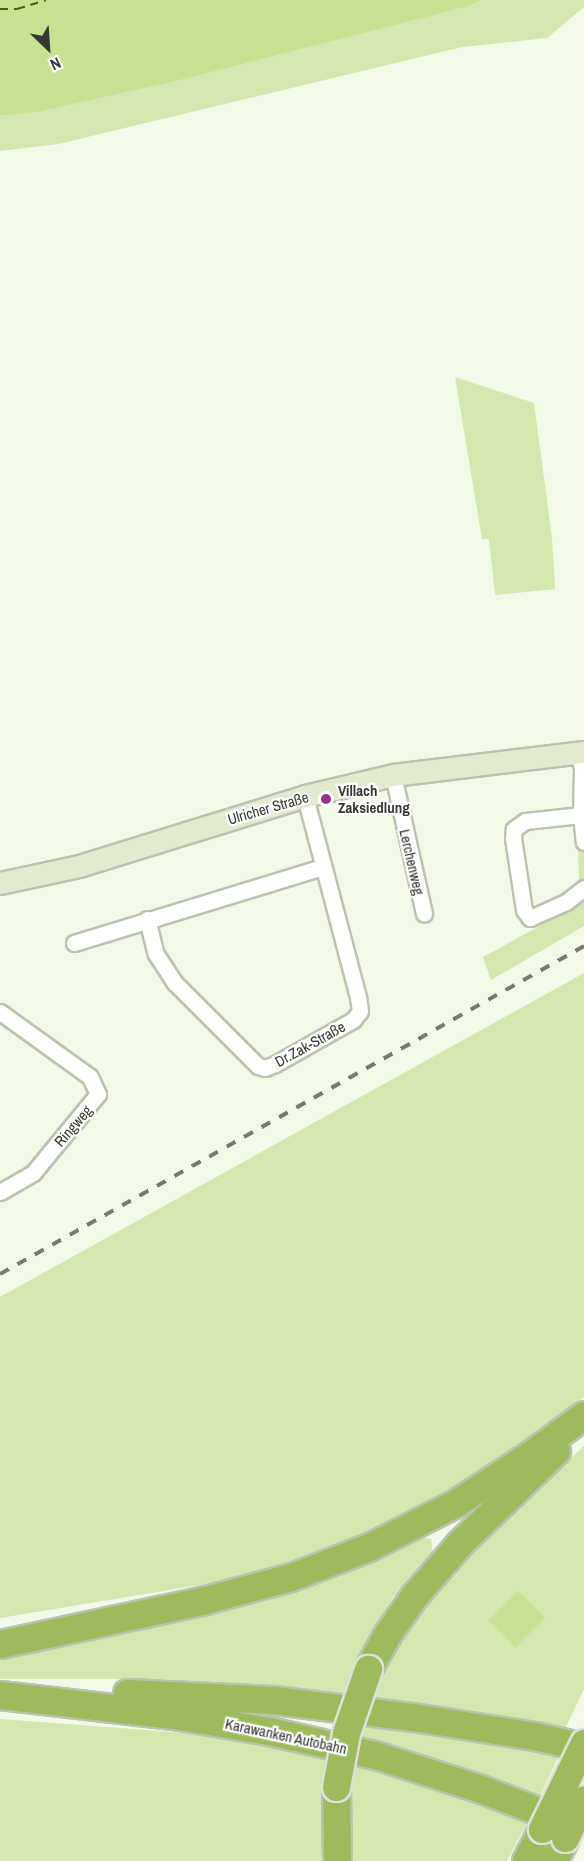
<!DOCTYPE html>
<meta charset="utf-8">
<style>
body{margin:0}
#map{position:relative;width:584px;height:1861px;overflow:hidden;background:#f2f9e6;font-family:"Archivo Narrow",sans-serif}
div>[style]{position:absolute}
.green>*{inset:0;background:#d3e7ae}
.water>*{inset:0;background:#c6e191;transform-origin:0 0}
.ferry>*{height:1.5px;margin-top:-0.75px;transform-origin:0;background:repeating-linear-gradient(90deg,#495e01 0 8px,transparent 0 14px)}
.roads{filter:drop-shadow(2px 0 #bbc2b0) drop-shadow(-2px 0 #bbc2b0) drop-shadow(0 2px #bbc2b0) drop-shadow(0 -2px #bbc2b0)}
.street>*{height:15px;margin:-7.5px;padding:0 7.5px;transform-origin:7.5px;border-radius:7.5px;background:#fff}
.secondary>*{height:21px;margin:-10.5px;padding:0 10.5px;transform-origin:10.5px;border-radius:10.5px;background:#e2ebce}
.highway>*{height:27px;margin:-13.5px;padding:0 13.5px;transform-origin:13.5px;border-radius:13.5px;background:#9ebb5b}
.rail>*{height:4px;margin-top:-2px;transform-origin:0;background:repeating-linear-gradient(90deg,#767a6f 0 10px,transparent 0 20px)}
.bridges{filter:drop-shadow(2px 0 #dfdfde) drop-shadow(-2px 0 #dfdfde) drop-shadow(0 2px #dfdfde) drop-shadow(0 -2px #dfdfde)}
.highway-bridge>*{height:27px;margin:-13.5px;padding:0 13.5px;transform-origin:13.5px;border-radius:13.5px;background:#9ebb5b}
.dots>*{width:16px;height:16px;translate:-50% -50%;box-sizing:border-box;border:3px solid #fff;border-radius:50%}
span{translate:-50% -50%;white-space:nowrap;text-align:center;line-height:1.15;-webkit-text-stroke:4.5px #fff;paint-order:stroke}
.poi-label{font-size:15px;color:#363932;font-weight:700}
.left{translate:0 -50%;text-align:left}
.street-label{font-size:15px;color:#363932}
.north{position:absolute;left:18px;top:18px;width:60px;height:60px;-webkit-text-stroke:4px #fff;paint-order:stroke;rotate:155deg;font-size:16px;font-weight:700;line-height:24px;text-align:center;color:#363932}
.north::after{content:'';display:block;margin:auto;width:21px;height:27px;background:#363932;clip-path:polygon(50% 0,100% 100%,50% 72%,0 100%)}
</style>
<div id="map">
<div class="green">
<div style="clip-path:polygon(482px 0,584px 0,584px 7px,547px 38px,462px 47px,58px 144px,0 151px,0 116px,37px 112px,469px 6px)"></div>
<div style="clip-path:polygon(455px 377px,534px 403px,552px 538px,555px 589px,495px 595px,489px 539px,482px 539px)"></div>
<div style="clip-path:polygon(584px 817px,584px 926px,491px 980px,483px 957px,580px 904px,577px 820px)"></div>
<div style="clip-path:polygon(584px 973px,584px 1397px,529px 1442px,398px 1522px,242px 1578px,0 1618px,0 1297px)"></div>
<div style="clip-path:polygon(584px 1446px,584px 1689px,565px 1729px,371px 1697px,398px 1639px,454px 1567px)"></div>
<div style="clip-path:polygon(418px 1537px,431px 1539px,433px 1554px,393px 1597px,361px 1652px,342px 1698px,164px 1679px,0 1679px,0 1657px,253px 1604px,355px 1567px)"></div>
<div style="clip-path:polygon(0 1719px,173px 1732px,329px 1752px,325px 1861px,0 1861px)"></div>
<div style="clip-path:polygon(361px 1719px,562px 1749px,538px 1800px,355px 1740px)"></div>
<div style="clip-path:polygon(352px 1759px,532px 1814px,507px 1861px,349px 1861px,345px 1834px)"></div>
</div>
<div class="water">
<div style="clip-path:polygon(0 0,482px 0,469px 6px,175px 81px,37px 112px,0 116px)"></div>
<div style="left:518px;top:1591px;width:38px;height:42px;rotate:45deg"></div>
</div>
<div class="ferry">
<div style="left:0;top:9px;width:17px"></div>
<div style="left:17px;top:9px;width:30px;rotate:-17deg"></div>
</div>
<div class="roads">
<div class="street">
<div style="left:577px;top:752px;width:16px;rotate:72deg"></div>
<div style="left:582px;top:767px;width:48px;rotate:91.2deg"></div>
<div style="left:581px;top:815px;width:56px;rotate:173.9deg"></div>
<div style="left:525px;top:821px;width:14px;rotate:144deg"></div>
<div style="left:514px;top:829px;width:9px;rotate:96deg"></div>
<div style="left:513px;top:838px;width:73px;rotate:81.3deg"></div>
<div style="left:524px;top:910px;width:10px;rotate:53deg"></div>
<div style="left:530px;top:918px;width:39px;rotate:-24deg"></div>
<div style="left:566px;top:902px;width:23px;rotate:-38deg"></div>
<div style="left:393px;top:775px;width:142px;rotate:77.4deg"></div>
<div style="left:581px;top:815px;width:27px;rotate:84deg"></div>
<div style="left:147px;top:919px;width:36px;rotate:76deg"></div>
<div style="left:156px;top:954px;width:35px;rotate:57deg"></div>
<div style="left:175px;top:983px;width:117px;rotate:45deg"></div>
<div style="left:258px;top:1066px;width:7px;rotate:16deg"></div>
<div style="left:265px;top:1068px;width:11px;rotate:-22deg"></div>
<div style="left:275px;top:1064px;width:90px;rotate:-29.4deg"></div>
<div style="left:353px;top:1020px;width:11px;rotate:-52deg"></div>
<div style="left:360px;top:1011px;width:14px;rotate:-98deg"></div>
<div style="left:358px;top:997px;width:208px;rotate:-104.8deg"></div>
<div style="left:74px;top:943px;width:259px;rotate:-17deg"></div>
<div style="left:0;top:1012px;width:111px;rotate:35.8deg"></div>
<div style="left:90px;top:1077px;width:19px;rotate:65deg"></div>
<div style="left:98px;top:1094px;width:102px;rotate:129.4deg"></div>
<div style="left:33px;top:1173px;width:38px;rotate:150deg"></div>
</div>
<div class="secondary">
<div style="left:0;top:883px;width:81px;rotate:-12.1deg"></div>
<div style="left:79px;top:866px;width:237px;rotate:-17.2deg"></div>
<div style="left:305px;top:796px;width:90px;rotate:-13.4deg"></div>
<div style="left:393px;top:775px;width:192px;rotate:-6.9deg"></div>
</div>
<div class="highway">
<div style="left:0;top:1644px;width:210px;rotate:-12.1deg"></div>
<div style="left:205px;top:1600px;width:89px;rotate:-15deg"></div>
<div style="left:291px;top:1577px;width:84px;rotate:-21deg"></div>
<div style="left:369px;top:1547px;width:97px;rotate:-26.8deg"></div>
<div style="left:456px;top:1503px;width:90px;rotate:-33.2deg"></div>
<div style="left:531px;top:1454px;width:66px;rotate:-36.3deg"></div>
<div style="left:368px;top:1669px;width:41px;rotate:-60.9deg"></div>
<div style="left:388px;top:1633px;width:45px;rotate:-54.9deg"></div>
<div style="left:414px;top:1596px;width:70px;rotate:-49deg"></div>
<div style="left:460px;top:1543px;width:133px;rotate:-43.8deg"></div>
<div style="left:127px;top:1693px;width:147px;rotate:2.7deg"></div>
<div style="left:274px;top:1700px;width:140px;rotate:7deg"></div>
<div style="left:413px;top:1717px;width:122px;rotate:8.9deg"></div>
<div style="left:534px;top:1736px;width:51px;rotate:12.4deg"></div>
<div style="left:0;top:1695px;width:174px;rotate:6.6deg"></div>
<div style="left:173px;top:1715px;width:97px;rotate:9.5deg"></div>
<div style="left:269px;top:1731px;width:109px;rotate:12.8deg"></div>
<div style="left:375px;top:1755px;width:111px;rotate:17.8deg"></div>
<div style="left:481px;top:1789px;width:94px;rotate:21.1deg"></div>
<div style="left:336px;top:1787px;width:74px;rotate:89.2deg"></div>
<div style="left:526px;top:1861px;width:36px;rotate:-63deg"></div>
<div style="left:553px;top:1861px;width:26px;rotate:-62deg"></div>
</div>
</div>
<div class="rail">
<div style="left:0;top:1274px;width:670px;rotate:-29.32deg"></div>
</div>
<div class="bridges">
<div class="highway-bridge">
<div style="left:336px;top:1787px;width:55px;rotate:-79.5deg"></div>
<div style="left:346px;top:1733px;width:68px;rotate:-71deg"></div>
<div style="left:542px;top:1829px;width:96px;rotate:-64deg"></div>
<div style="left:565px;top:1838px;width:43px;rotate:-64deg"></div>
</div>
</div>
<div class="dots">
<div style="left:326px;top:799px;background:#9d2f8f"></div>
</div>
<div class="poi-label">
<span class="left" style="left:338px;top:799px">Villach<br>Zaksiedlung</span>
</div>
<div class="street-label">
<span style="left:268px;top:808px;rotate:-16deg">Ulricher Straße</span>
<span style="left:412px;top:862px;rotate:77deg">Lerchenweg</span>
<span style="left:310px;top:1044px;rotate:-29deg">Dr.Zak-Straße</span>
<span style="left:73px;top:1126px;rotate:-49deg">Ringweg</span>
<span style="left:286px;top:1736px;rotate:12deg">Karawanken Autobahn</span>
</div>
<div class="north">N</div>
</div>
